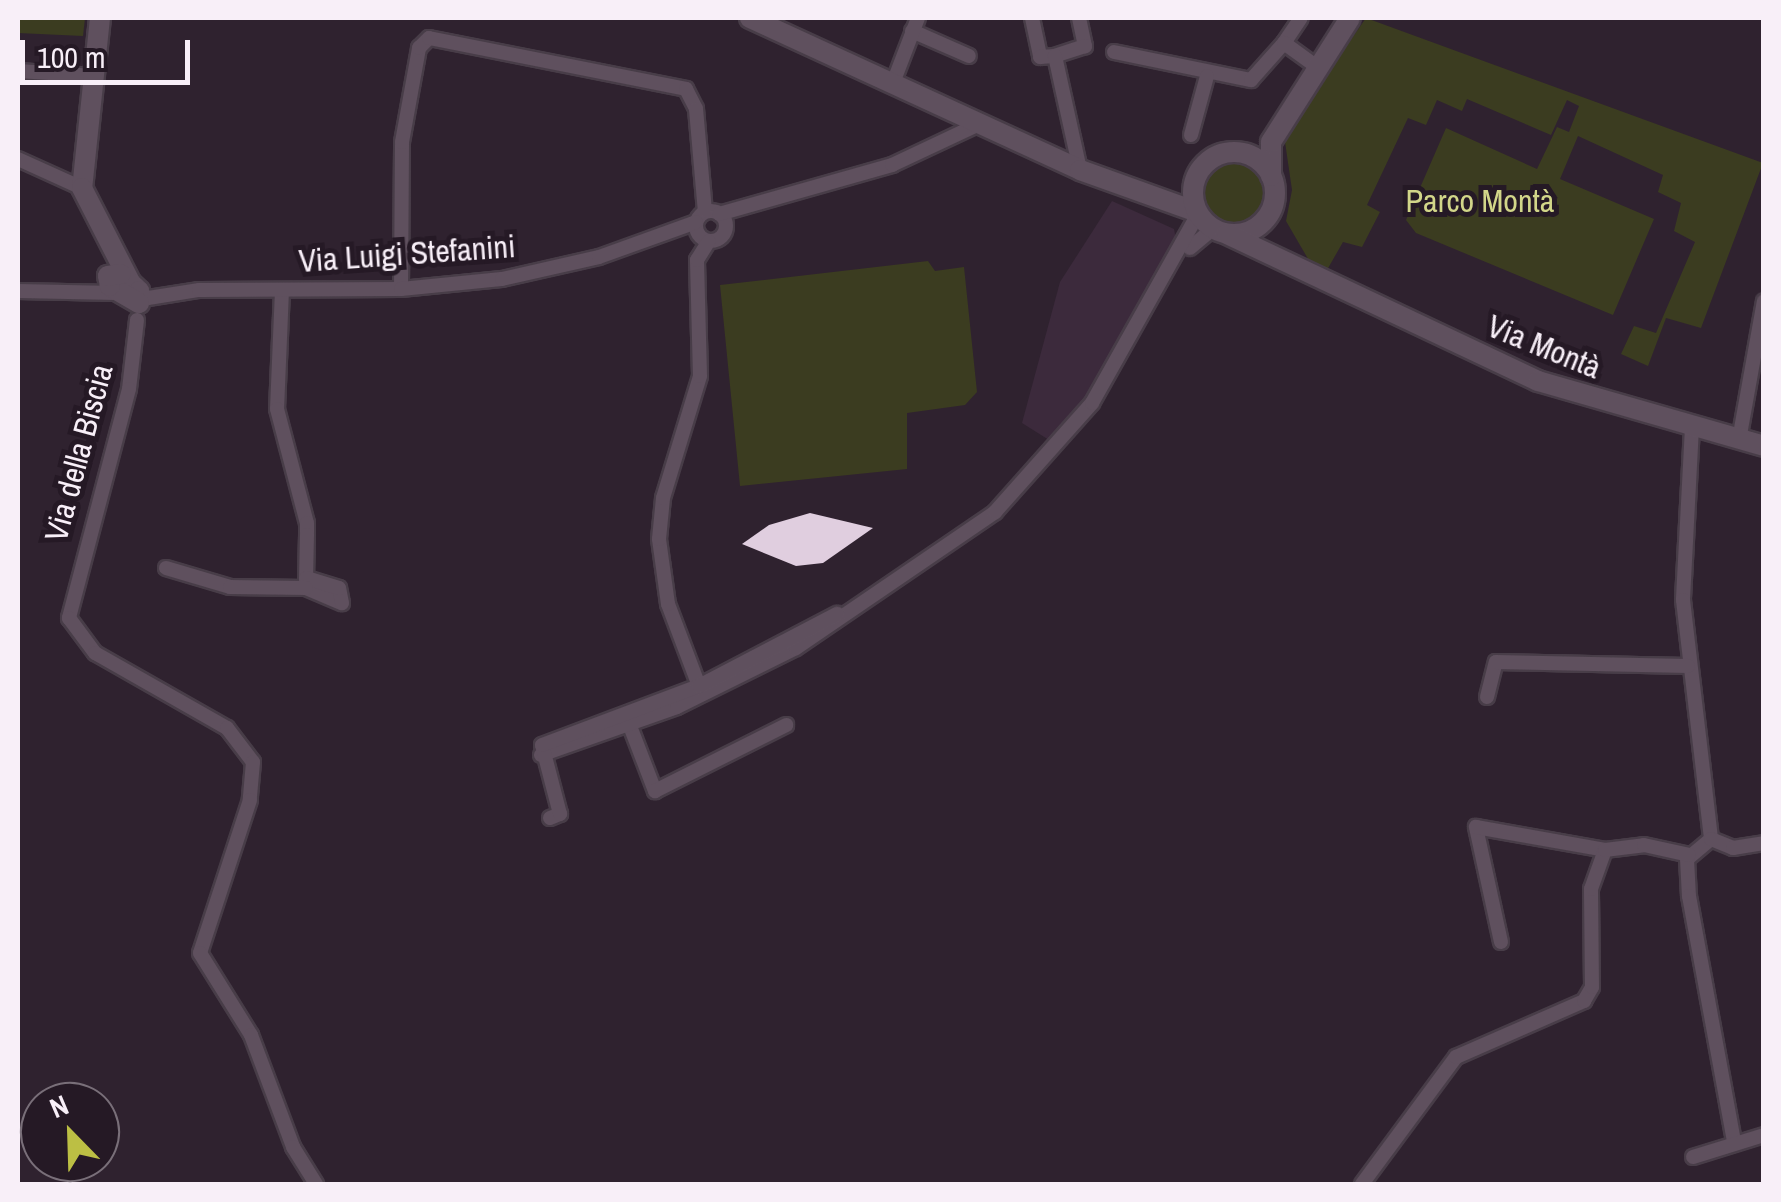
<!DOCTYPE html>
<meta charset="utf-8">
<style>
body{margin:0}
#map{position:relative;width:1781px;height:1202px;overflow:hidden;background:#2f222f;font-family:"Archivo Narrow",sans-serif}
div>[style]{position:absolute}
.built>*{inset:0;background:#3c2a3c}
.green>*{inset:0;background:#3b3c20}
.round{border-radius:50%}
.building>*{inset:0;background:#e0cedf}
.roads{filter:drop-shadow(2px 0 #483d48) drop-shadow(-2px 0 #483d48) drop-shadow(0 2px #483d48) drop-shadow(0 -2px #483d48)}
.street>*{height:14px;margin:-7px;padding:0 7px;transform-origin:7px;border-radius:7px;background:#5f505e}
.street>.ring{margin:-7px;padding:0;box-sizing:content-box;background:none;border:14px solid #5f505e;border-radius:50%}
.secondary>*{height:20px;margin:-10px;padding:0 10px;transform-origin:10px;border-radius:10px;background:#5f505e}
.secondary>.ring{margin:-10px;padding:0;box-sizing:content-box;background:none;border:20px solid #5f505e;border-radius:50%}
span{translate:-50% -50%;white-space:nowrap;text-align:center;line-height:1.15;-webkit-text-stroke:10px #251925;paint-order:stroke}
.park-label{font-size:32px;color:#d2d689}
.street-label{font-size:32px;color:#f8eff8}
.frame{position:absolute;inset:0;border:20px solid #f8eff8;pointer-events:none}
.north{position:absolute;left:20px;top:1082px;width:100px;height:100px;box-sizing:border-box;background:#251925;border:2px solid #796f79;border-radius:50%;rotate:337deg;font-size:28px;font-weight:700;line-height:40px;text-align:center;color:#f8eff8}
.north::after{content:'';display:block;margin:auto;width:35px;height:45px;background:#bcbf44;clip-path:polygon(50% 0,100% 100%,50% 72%,0 100%)}
.scale{position:absolute;left:20px;top:40px;width:170px;height:45px;box-sizing:border-box;border:5px solid #f8eff8;border-top:0;padding-left:12px;font-size:30px;line-height:35px;white-space:nowrap;color:#f8eff8;-webkit-text-stroke:8px #251925;paint-order:stroke}
</style>
<div id="map">
<div class="built">
<div style="clip-path:polygon(1112px 201px,1174px 229px,1176px 240px,1085px 400px,1049px 440px,1022px 423px,1060px 282px)"></div>
</div>
<div class="green">
<div style="clip-path:polygon(18px 18px,85px 18px,83px 36px,18px 33px)"></div>
<div style="clip-path:polygon(1366px 18px,1763px 163px,1701px 328px,1666px 318px,1648px 366px,1621px 354px,1634px 326px,1656px 333px,1695px 242px,1674px 231px,1681px 203px,1658px 192px,1663px 175px,1578px 136px,1560px 179px,1654px 219px,1613px 315px,1416px 233px,1406px 220px,1446px 128px,1537px 169px,1557px 127px,1569px 132px,1579px 106px,1567px 100px,1551px 135px,1467px 99px,1462px 111px,1437px 100px,1426px 125px,1408px 118px,1367px 205px,1380px 212px,1362px 247px,1343px 242px,1327px 270px,1311px 264px,1286px 221px,1292px 190px,1284px 135px)"></div>
<div class="round" style="left:1203px;top:162px;width:64px;height:64px"></div>
<div style="clip-path:polygon(928px 261px,935px 271px,964px 267px,977px 392px,965px 405px,907px 413px,907px 469px,740px 486px,720px 285px)"></div>
</div>
<div class="building">
<div style="clip-path:polygon(810px 513px,873px 528px,823px 563px,796px 566px,742px 544px,769px 525px)"></div>
</div>
<div class="roads">
<div class="street">
<div style="left:1032px;top:18px;width:40px;rotate:78deg"></div>
<div style="left:1040px;top:57px;width:15px;rotate:-4deg"></div>
<div style="left:1079px;top:18px;width:29px;rotate:78deg"></div>
<div style="left:1085px;top:46px;width:32px;rotate:162deg"></div>
<div style="left:1055px;top:56px;width:117px;rotate:77.6deg"></div>
<div style="left:912px;top:31px;width:62px;rotate:23.7deg"></div>
<div style="left:1284px;top:43px;width:30px;rotate:-56deg"></div>
<div style="left:1114px;top:52px;width:140px;rotate:11.6deg"></div>
<div style="left:1251px;top:80px;width:50px;rotate:-48.3deg"></div>
<div style="left:1284px;top:43px;width:39px;rotate:36deg"></div>
<div style="left:18px;top:71px;width:77px;rotate:3.7deg"></div>
<div style="left:893px;top:83px;width:70px;rotate:-69deg"></div>
<div style="left:1191px;top:135px;width:61px;rotate:-74.8deg"></div>
<div style="left:18px;top:159px;width:70px;rotate:24.4deg"></div>
<div class="ring" style="left:696px;top:211px;width:16px;height:16px"></div>
<div style="left:719px;top:214px;width:180px;rotate:-15.8deg"></div>
<div style="left:892px;top:165px;width:96px;rotate:-25.2deg"></div>
<div style="left:1190px;top:248px;width:30px;rotate:-40deg"></div>
<div style="left:401px;top:289px;width:147px;rotate:-89.6deg"></div>
<div style="left:402px;top:142px;width:96px;rotate:-79.7deg"></div>
<div style="left:419px;top:48px;width:14px;rotate:-45deg"></div>
<div style="left:429px;top:38px;width:262px;rotate:11.2deg"></div>
<div style="left:686px;top:89px;width:22px;rotate:63deg"></div>
<div style="left:696px;top:109px;width:102px;rotate:85deg"></div>
<div style="left:282px;top:290px;width:119px;rotate:92.4deg"></div>
<div style="left:277px;top:409px;width:118px;rotate:75.3deg"></div>
<div style="left:307px;top:523px;width:12px;rotate:90deg"></div>
<div style="left:307px;top:535px;width:43px;rotate:91.3deg"></div>
<div style="left:306px;top:578px;width:10px;rotate:90deg"></div>
<div style="left:306px;top:588px;width:39px;rotate:23deg"></div>
<div style="left:342px;top:603px;width:15px;rotate:-101deg"></div>
<div style="left:339px;top:588px;width:34px;rotate:-163deg"></div>
<div style="left:18px;top:291px;width:98px;rotate:1.2deg"></div>
<div style="left:142px;top:299px;width:58px;rotate:-9deg"></div>
<div style="left:199px;top:290px;width:202px;rotate:-0.3deg"></div>
<div style="left:401px;top:289px;width:101px;rotate:-5.7deg"></div>
<div style="left:502px;top:279px;width:99px;rotate:-12.8deg"></div>
<div style="left:599px;top:257px;width:103px;rotate:-19.8deg"></div>
<div style="left:137px;top:320px;width:69px;rotate:96.6deg"></div>
<div style="left:129px;top:389px;width:237px;rotate:104.7deg"></div>
<div style="left:69px;top:618px;width:44px;rotate:53.4deg"></div>
<div style="left:95px;top:653px;width:152px;rotate:29.6deg"></div>
<div style="left:227px;top:728px;width:43px;rotate:52.6deg"></div>
<div style="left:253px;top:762px;width:38px;rotate:95deg"></div>
<div style="left:250px;top:800px;width:161px;rotate:108.1deg"></div>
<div style="left:200px;top:953px;width:97px;rotate:58.1deg"></div>
<div style="left:251px;top:1035px;width:120px;rotate:69.4deg"></div>
<div style="left:293px;top:1147px;width:44px;rotate:58.1deg"></div>
<div style="left:1692px;top:427px;width:173px;rotate:93deg"></div>
<div style="left:1683px;top:600px;width:241px;rotate:83.3deg"></div>
<div style="left:1739px;top:440px;width:141px;rotate:-79.8deg"></div>
<div style="left:166px;top:568px;width:67px;rotate:16.5deg"></div>
<div style="left:230px;top:587px;width:76px;rotate:0.8deg"></div>
<div style="left:699px;top:686px;width:88px;rotate:-110.7deg"></div>
<div style="left:668px;top:604px;width:66px;rotate:-97.9deg"></div>
<div style="left:659px;top:539px;width:41px;rotate:-84.4deg"></div>
<div style="left:663px;top:498px;width:127px;rotate:-73.1deg"></div>
<div style="left:700px;top:376px;width:116px;rotate:-91.5deg"></div>
<div style="left:697px;top:260px;width:22px;rotate:-58deg"></div>
<div style="left:1487px;top:697px;width:36px;rotate:-76deg"></div>
<div style="left:1496px;top:662px;width:192px;rotate:1.2deg"></div>
<div style="left:630px;top:726px;width:70px;rotate:69deg"></div>
<div style="left:655px;top:791px;width:147px;rotate:-26.7deg"></div>
<div style="left:541px;top:755px;width:144px;rotate:-19.4deg"></div>
<div style="left:677px;top:707px;width:133px;rotate:-26.4deg"></div>
<div style="left:796px;top:648px;width:241px;rotate:-34.3deg"></div>
<div style="left:995px;top:512px;width:146px;rotate:-48.3deg"></div>
<div style="left:1092px;top:403px;width:217px;rotate:-60.7deg"></div>
<div style="left:550px;top:818px;width:11px;rotate:-22deg"></div>
<div style="left:560px;top:814px;width:71px;rotate:-104.6deg"></div>
<div style="left:542px;top:745px;width:168px;rotate:-20.6deg"></div>
<div style="left:699px;top:686px;width:156px;rotate:-27.6deg"></div>
<div style="left:1711px;top:839px;width:31px;rotate:140deg"></div>
<div style="left:1687px;top:859px;width:37px;rotate:87deg"></div>
<div style="left:1689px;top:896px;width:250px;rotate:79.6deg"></div>
<div style="left:1711px;top:839px;width:24px;rotate:22deg"></div>
<div style="left:1733px;top:848px;width:31px;rotate:-9deg"></div>
<div style="left:1501px;top:942px;width:118px;rotate:-102.3deg"></div>
<div style="left:1476px;top:827px;width:131px;rotate:10.1deg"></div>
<div style="left:1693px;top:1157px;width:74px;rotate:-17.2deg"></div>
<div style="left:1362px;top:1184px;width:158px;rotate:-53.5deg"></div>
<div style="left:1456px;top:1057px;width:140px;rotate:-23.6deg"></div>
<div style="left:1584px;top:1001px;width:16px;rotate:-60deg"></div>
<div style="left:1592px;top:987px;width:98px;rotate:-90.6deg"></div>
<div style="left:1591px;top:889px;width:41px;rotate:-70.3deg"></div>
<div style="left:1605px;top:850px;width:39px;rotate:-7deg"></div>
<div style="left:1644px;top:845px;width:46px;rotate:12.5deg"></div>
</div>
<div class="secondary">
<div style="left:100px;top:18px;width:171px;rotate:96deg"></div>
<div style="left:82px;top:188px;width:106px;rotate:62.9deg"></div>
<div style="left:750px;top:18px;width:363px;rotate:24.7deg"></div>
<div style="left:1080px;top:170px;width:124px;rotate:19.7deg"></div>
<div class="ring" style="left:1193px;top:152px;width:62px;height:62px"></div>
<div style="left:1271px;top:176px;width:34px;rotate:-90deg"></div>
<div style="left:1271px;top:142px;width:147px;rotate:-57.5deg"></div>
<div style="left:1227px;top:234px;width:344px;rotate:25.3deg"></div>
<div style="left:1538px;top:381px;width:235px;rotate:16deg"></div>
<div style="left:121px;top:274px;width:25px;rotate:43deg"></div>
<div style="left:139px;top:291px;width:12px;rotate:90deg"></div>
<div style="left:139px;top:303px;width:34px;rotate:-150deg"></div>
<div style="left:110px;top:286px;width:10px;rotate:-101deg"></div>
<div style="left:108px;top:276px;width:13px;rotate:-9deg"></div>
</div>
</div>
<div class="park-label">
<span style="left:1480px;top:201px">Parco Montà</span>
</div>
<div class="street-label">
<span style="left:407px;top:254px;rotate:-4deg">Via Luigi Stefanini</span>
<span style="left:1544px;top:347px;rotate:22deg">Via Montà</span>
<span style="left:79px;top:453px;rotate:-75deg">Via della Biscia</span>
</div>
<div class="frame"></div>
<div class="north">N</div>
<div class="scale">100 m</div>
</div>
